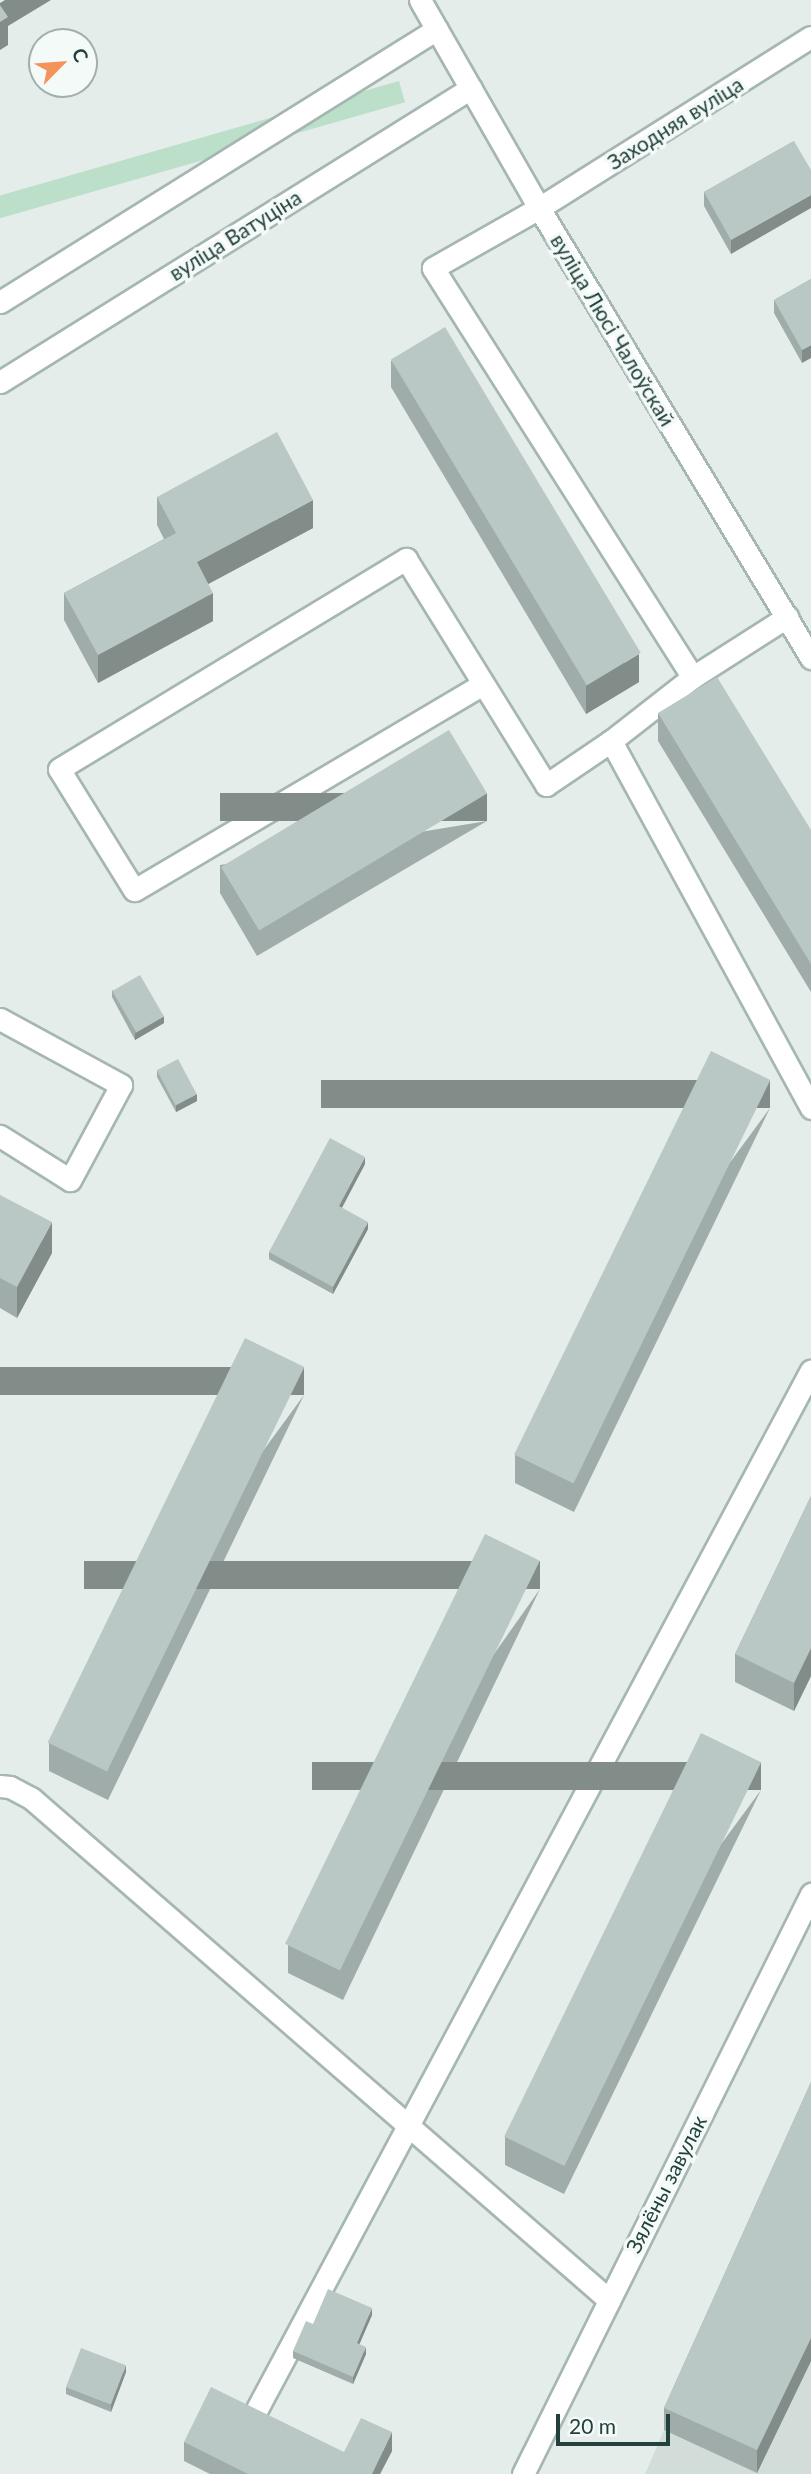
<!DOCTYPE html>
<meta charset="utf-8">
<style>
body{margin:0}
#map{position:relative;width:811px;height:2474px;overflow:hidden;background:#e4edea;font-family:Lato,sans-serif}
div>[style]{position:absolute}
.built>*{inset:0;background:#d2ddda}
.green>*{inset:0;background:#bcdfca;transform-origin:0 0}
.roads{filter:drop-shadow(2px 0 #a6b6b2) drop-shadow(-2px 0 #a6b6b2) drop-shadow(0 2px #a6b6b2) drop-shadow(0 -2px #a6b6b2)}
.lane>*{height:21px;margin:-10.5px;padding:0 10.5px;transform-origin:10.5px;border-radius:10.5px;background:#fff}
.street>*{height:21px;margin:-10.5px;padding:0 10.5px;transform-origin:10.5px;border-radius:10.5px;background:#fff}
.secondary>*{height:21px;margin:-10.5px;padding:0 10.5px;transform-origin:10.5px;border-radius:10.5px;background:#fff}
.wall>*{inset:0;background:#9faca9}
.shaded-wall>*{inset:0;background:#828c89;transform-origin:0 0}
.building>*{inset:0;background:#b9c8c4;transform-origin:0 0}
span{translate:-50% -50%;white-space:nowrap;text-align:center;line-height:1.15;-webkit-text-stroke:7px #f4faf8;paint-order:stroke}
.street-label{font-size:21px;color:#22403c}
.north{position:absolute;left:28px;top:28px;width:70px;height:70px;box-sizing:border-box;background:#f4faf8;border:2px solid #a0b0ad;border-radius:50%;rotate:65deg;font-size:19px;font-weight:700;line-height:28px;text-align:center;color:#22403c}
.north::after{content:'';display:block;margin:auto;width:24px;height:32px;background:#f5945a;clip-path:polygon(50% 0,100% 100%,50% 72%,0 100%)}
.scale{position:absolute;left:556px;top:2414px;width:114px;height:32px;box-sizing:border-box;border:4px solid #22403c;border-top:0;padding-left:9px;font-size:21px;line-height:24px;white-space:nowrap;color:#22403c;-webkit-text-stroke:5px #f4faf8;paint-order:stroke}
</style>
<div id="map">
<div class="built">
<div style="clip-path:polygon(811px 2105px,811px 2474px,645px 2474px,664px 2430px)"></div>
</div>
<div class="green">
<div style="left:399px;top:81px;width:22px;height:472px;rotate:74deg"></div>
</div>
<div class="roads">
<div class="lane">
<div style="left:539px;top:208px;width:122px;rotate:150.5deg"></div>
<div style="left:433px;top:268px;width:485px;rotate:57.6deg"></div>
<div style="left:483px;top:684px;width:405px;rotate:149.4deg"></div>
<div style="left:134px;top:890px;width:142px;rotate:-121.8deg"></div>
<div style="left:59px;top:769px;width:406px;rotate:-31.2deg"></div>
<div style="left:406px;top:559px;width:266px;rotate:58.2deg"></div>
<div style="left:546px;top:785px;width:78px;rotate:-34.1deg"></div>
<div style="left:611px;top:741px;width:104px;rotate:-38deg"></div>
<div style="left:693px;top:677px;width:112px;rotate:-32.6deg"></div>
<div style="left:611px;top:741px;width:418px;rotate:61.4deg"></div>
<div style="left:0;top:1019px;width:138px;rotate:28.6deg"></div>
<div style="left:121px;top:1085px;width:108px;rotate:118.2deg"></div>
<div style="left:70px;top:1180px;width:83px;rotate:-147.8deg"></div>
<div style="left:0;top:1786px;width:10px;rotate:6deg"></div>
<div style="left:10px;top:1787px;width:24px;rotate:28deg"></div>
<div style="left:31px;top:1798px;width:766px;rotate:40.97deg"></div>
<div style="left:257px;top:2409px;width:1177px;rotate:-61.93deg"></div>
</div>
<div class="street">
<div style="left:539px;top:208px;width:321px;rotate:-32.2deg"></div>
<div style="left:523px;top:2474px;width:648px;rotate:-63.59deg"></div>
</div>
<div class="secondary">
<div style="left:420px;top:0;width:240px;rotate:60.2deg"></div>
<div style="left:539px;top:208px;width:526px;rotate:58.85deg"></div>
<div style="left:0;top:302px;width:515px;rotate:-31.99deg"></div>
<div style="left:0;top:382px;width:555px;rotate:-31.97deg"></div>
</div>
</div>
<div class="wall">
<div style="clip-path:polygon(794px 141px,731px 254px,704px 206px,704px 192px)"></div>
<div style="clip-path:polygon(811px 279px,802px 363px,774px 313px,774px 300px)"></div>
<div style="clip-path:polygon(391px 360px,639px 682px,586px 714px,391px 387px)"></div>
<div style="clip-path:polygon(157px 497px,313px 528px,208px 584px,213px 621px,98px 683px,64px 620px,64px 593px,164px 539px,157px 525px)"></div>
<div style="clip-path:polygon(658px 713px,811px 830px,811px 992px,658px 741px)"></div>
<div style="clip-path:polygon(487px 821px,257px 956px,220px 893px,220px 865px)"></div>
<div style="clip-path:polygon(112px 990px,164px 1023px,135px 1040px,112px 997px)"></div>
<div style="clip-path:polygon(157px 1070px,197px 1101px,176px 1112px,157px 1077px)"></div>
<div style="clip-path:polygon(770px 1108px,574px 1512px,515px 1483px,515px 1455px)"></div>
<div style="clip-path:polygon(365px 1164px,342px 1208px,368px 1229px,333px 1294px,269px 1259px,269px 1252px)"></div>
<div style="clip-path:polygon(0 1195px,52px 1253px,17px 1318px,0 1308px)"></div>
<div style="clip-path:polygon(304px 1395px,108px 1800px,49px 1771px,49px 1743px)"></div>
<div style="clip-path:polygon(811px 1496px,811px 1676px,794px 1711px,735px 1682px,735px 1654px)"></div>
<div style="clip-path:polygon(540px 1589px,343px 2000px,288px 1973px,288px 1945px)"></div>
<div style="clip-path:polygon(761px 1790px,564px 2194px,505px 2165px,505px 2137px)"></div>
<div style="clip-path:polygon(811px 2082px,811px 2361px,757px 2473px,664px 2430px,664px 2408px)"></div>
<div style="clip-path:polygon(372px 2315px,359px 2344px,366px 2354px,353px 2384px,293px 2358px,293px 2351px,313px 2324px)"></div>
<div style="clip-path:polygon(126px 2372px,111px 2412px,66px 2394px,66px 2387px)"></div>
<div style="clip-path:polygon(184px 2442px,344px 2452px,392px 2451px,380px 2474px,210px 2474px,184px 2461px)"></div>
</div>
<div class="shaded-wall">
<div style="clip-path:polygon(5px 0,51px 0,8px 26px,8px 45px,0 50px,0 3px)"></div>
<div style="clip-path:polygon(811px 195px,811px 208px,731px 254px,731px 240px)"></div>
<div style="clip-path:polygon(811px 345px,811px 358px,802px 363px,802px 350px)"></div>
<div style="clip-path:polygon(313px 500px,313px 528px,197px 590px,197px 562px)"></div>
<div style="clip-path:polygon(213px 593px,213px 621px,98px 683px,98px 655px)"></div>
<div style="clip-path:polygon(639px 654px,639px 682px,586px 714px,586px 686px)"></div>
<div style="left:487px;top:793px;width:28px;height:267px;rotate:90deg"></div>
<div style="clip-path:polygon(164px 1016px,164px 1023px,135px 1040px,135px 1033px)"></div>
<div style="left:770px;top:1080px;width:28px;height:449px;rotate:90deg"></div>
<div style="clip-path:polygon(197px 1094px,197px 1101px,176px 1112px,176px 1105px)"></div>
<div style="clip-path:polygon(365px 1157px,365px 1164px,339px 1213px,339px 1206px)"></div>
<div style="clip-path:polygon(52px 1222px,52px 1253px,17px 1318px,17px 1287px)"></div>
<div style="clip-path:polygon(368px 1222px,368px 1229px,333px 1294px,333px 1287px)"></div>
<div style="left:304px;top:1367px;width:28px;height:450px;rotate:90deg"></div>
<div style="left:540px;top:1561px;width:28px;height:456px;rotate:90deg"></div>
<div style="clip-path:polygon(811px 1648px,811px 1676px,794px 1711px,794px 1683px)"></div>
<div style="left:761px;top:1762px;width:28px;height:449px;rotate:90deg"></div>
<div style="clip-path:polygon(372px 2308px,372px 2315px,357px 2350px,357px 2343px)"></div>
<div style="clip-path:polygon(811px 2338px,811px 2361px,757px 2473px,757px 2450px)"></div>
<div style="clip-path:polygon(366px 2347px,366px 2354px,353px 2384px,353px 2377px)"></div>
<div style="clip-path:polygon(126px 2365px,126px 2372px,111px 2412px,111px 2405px)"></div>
<div style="clip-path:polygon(392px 2432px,392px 2451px,380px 2474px,372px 2474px)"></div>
</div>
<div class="building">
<div style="clip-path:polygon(0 5px,8px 17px,0 22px)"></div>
<div style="clip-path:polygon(794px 141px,811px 170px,811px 195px,731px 240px,704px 192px)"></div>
<div style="clip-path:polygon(811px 279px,811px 345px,802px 350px,774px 300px)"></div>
<div style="left:445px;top:327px;width:380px;height:63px;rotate:59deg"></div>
<div style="clip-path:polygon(277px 432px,313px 500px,197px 562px,213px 593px,98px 655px,64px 593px,176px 533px,157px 497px)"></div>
<div style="clip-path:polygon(717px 677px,811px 830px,811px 964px,658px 713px)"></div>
<div style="left:449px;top:730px;width:74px;height:266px;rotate:59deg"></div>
<div style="left:140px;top:975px;width:48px;height:32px;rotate:60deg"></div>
<div style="left:711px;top:1051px;width:66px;height:449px;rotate:26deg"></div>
<div style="left:178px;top:1059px;width:40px;height:24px;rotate:62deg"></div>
<div style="clip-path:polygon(330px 1138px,365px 1157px,339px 1206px,368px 1222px,333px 1287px,269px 1252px)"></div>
<div style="clip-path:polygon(0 1195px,52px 1222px,17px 1287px,0 1278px)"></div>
<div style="left:245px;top:1338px;width:66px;height:450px;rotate:26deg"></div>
<div style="clip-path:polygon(811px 1496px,811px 1648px,794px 1683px,735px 1654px)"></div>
<div style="left:485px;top:1534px;width:61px;height:456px;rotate:26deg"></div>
<div style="left:701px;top:1733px;width:67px;height:449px;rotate:26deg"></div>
<div style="clip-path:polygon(811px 2082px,811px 2338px,757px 2450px,664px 2408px)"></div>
<div style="clip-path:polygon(328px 2289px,372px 2308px,357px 2343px,366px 2347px,353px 2377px,293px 2351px,306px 2321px,313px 2324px)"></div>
<div style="left:81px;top:2348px;width:48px;height:42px;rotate:21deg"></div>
<div style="clip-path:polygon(211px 2387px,344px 2452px,361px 2418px,392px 2432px,372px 2474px,248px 2474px,184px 2442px)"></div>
</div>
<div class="street-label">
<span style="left:675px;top:123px;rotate:-32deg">Заходняя вуліца</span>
<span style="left:235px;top:235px;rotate:-32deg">вуліца Ватуціна</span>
<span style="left:613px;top:330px;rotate:59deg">вуліца Люсі Чалоўскай</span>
<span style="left:666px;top:2184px;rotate:-63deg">Зялёны завулак</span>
</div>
<div class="north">С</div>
<div class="scale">20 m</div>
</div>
